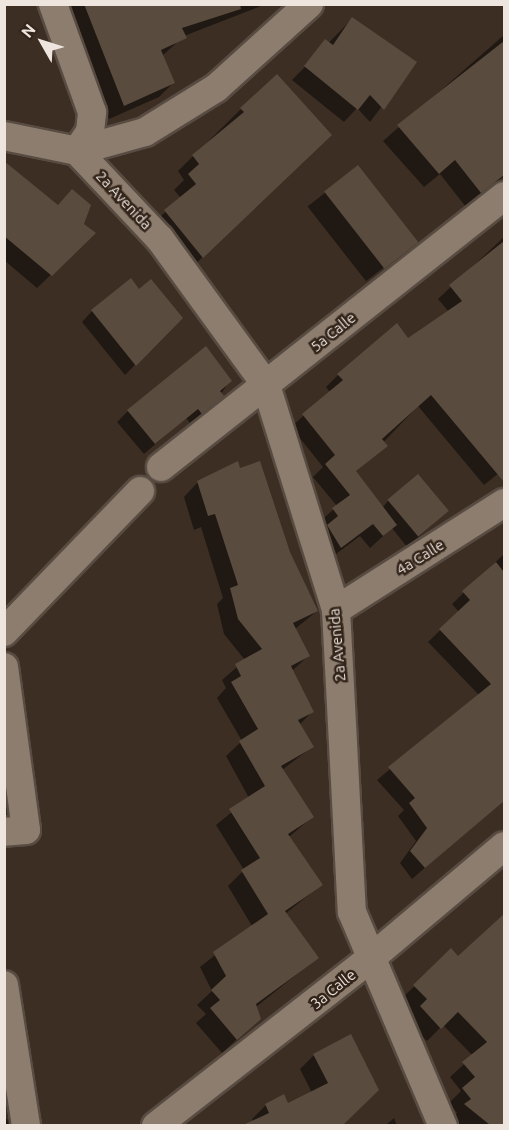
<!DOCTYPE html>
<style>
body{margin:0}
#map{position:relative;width:509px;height:1130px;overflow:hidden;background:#3c2e23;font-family:Ubuntu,sans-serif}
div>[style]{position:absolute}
.shadow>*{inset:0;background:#0007;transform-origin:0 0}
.building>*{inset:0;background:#594b3e;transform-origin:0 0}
.roads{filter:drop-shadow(2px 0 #584c42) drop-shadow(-2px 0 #584c42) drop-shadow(0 2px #584c42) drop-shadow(0 -2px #584c42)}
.minor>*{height:28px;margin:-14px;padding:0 14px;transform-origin:14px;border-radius:14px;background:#8d7d6f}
span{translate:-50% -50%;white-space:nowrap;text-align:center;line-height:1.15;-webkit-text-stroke:5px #322419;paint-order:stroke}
.street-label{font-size:15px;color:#eee5de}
.frame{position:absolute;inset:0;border:6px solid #eee5de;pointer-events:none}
.north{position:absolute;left:12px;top:12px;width:60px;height:60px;-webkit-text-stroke:4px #322419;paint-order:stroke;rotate:309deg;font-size:16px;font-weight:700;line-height:24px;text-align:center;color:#eee5de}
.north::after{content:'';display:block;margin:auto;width:21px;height:27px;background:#eee5de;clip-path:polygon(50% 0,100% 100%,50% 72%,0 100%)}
</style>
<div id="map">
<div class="shadow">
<div style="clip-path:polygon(64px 4px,266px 4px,184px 36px,162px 56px,173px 83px,159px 97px,109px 119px)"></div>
<div style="clip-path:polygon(352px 19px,415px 62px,370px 122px,357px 108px,344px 122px,292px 80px)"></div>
<div style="clip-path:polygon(504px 35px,504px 176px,466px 207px,440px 174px,424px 187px,383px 141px)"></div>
<div style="clip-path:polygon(241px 109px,315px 150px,187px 272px,150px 226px,181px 198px,174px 190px,184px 180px,178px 171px)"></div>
<div style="clip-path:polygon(4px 163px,82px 224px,81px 246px,37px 288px,4px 260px)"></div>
<div style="left:358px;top:167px;width:95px;height:64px;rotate:52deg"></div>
<div style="clip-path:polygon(504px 237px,504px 469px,484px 485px,418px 406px,355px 472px,382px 508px,388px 501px,436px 521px,407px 547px,392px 528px,370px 548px,360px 536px,328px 560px,315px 538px,326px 528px,321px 521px,337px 506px,313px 477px,323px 467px,291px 427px,330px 392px,326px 387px,338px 375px,408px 340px,449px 312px,438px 299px)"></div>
<div style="clip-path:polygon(139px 291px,181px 318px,125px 375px,82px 322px,92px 311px)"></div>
<div style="clip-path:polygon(230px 381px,212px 406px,190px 423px,186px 418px,144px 454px,117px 422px,128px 411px)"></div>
<div style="clip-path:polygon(198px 482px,289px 552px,317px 611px,295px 629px,308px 656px,292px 671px,312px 712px,299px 725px,312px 747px,282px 770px,312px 817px,289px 837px,321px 885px,285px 914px,317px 958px,256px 1007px,259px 1019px,222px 1053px,196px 1023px,206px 1014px,197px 1005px,212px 991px,200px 967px,252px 926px,228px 886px,244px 870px,216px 825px,249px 798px,226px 756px,242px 741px,217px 698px,226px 688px,222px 680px,245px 660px,224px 634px,217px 604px,223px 598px,201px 527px,194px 530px,184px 497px)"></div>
<div style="clip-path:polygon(504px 554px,504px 799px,412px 879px,400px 863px,416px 841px,398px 816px,404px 810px,377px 780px,479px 695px,428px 642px,459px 612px,452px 604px)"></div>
<div style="clip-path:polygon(495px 924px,504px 934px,504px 1126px,458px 1126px,452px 1118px,457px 1113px,449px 1103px,461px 1091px,450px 1077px,473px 1056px,443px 1025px,427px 1041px,407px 1021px,414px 1014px,400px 1000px,451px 951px,458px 959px)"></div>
<div style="clip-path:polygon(314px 1055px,377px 1090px,341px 1126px,255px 1126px,252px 1119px,266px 1105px,287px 1105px,312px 1093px,300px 1069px)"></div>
<div style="clip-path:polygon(394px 1118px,397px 1126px,385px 1126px)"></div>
<div style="clip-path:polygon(4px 1119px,7px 1119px,9px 1126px,4px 1126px)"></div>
</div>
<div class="building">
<div style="clip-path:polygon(84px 4px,240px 4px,241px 9px,182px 28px,187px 38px,161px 50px,175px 83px,124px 106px)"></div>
<div style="clip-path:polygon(352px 17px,417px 62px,384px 110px,370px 95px,358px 110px,304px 66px,325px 39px,333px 45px)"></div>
<div style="clip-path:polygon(504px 41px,504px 175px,481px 193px,455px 160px,439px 174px,397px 125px)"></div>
<div style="clip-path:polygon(277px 74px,332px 135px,203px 258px,164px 210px,196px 184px,188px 174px,199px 164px,192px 155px,244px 112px,240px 108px)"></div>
<div style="clip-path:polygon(4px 161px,58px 205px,72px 189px,91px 205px,84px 224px,96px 233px,52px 276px,4px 236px)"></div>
<div style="left:358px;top:165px;width:98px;height:43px;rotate:52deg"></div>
<div style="clip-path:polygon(504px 241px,504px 482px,431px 395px,382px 439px,388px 446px,356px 471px,397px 525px,383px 536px,373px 524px,341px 548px,327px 525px,338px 516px,332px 508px,350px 495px,325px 464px,335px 455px,302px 414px,343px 380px,337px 374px,397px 323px,408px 338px,462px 301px,449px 285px)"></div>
<div style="clip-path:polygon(131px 278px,139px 289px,151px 279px,183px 318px,136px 366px,91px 310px)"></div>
<div style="clip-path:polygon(206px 346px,232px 381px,220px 391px,224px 396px,202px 414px,198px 409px,155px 444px,127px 410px)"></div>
<div style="clip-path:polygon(238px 461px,240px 468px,260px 461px,290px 552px,318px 611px,293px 623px,310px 656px,291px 666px,314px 712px,298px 720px,314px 747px,281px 766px,314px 817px,288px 834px,323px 885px,285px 911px,319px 958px,256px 1004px,261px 1019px,237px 1040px,210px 1008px,220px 1000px,211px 990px,226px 976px,213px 952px,268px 914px,241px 870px,260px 858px,229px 809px,265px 786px,239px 741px,258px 729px,231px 682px,241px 676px,235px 664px,262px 649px,238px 619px,230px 588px,238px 585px,215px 514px,208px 516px,197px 481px)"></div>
<div style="left:418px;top:474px;width:48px;height:40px;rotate:50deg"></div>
<div style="clip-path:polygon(496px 562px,504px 572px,504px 801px,425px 868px,410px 851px,427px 828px,409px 803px,415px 798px,388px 767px,491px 684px,439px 629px,470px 600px,462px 591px)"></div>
<div style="clip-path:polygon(504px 914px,504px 1125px,490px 1125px,464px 1104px,471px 1099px,462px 1088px,475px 1077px,462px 1062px,487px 1042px,458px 1012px,441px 1029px,420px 1006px,427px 999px,413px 985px,451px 948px,458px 956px)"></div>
<div style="clip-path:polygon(351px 1034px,379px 1090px,343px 1125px,243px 1125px,269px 1113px,265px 1104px,284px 1094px,288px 1103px,328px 1083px,313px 1054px)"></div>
</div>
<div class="roads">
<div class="minor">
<div style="left:309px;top:4px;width:125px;rotate:137.9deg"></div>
<div style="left:216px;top:88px;width:84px;rotate:148.2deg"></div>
<div style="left:145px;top:132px;width:71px;rotate:164.4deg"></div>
<div style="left:77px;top:151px;width:121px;rotate:46.7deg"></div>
<div style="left:160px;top:239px;width:180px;rotate:54deg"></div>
<div style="left:266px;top:385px;width:236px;rotate:72.7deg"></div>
<div style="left:336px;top:610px;width:302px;rotate:87deg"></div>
<div style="left:352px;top:912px;width:233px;rotate:67deg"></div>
<div style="left:4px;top:136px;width:75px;rotate:11.6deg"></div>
<div style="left:77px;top:151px;width:23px;rotate:-56deg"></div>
<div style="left:90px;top:132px;width:20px;rotate:-84deg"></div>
<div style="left:92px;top:112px;width:115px;rotate:-109.9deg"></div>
<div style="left:161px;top:467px;width:437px;rotate:-38.3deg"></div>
<div style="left:336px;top:610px;width:199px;rotate:-32.5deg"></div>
<div style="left:4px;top:632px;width:196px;rotate:-46deg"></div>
<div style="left:4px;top:667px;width:164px;rotate:82.3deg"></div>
<div style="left:26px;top:830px;width:22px;rotate:175deg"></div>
<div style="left:4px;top:985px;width:143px;rotate:81.1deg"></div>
<div style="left:156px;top:1126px;width:271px;rotate:-38deg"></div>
<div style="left:370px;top:959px;width:175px;rotate:-40.1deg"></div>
</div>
</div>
<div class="street-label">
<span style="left:124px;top:200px;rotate:47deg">2a Avenida</span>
<span style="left:333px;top:332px;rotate:-39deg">5a Calle</span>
<span style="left:420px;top:557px;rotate:-32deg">4a Calle</span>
<span style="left:337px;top:645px;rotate:-95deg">2a Avenida</span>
<span style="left:333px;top:989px;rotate:-39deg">3a Calle</span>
</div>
<div class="frame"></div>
<div class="north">N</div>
</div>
